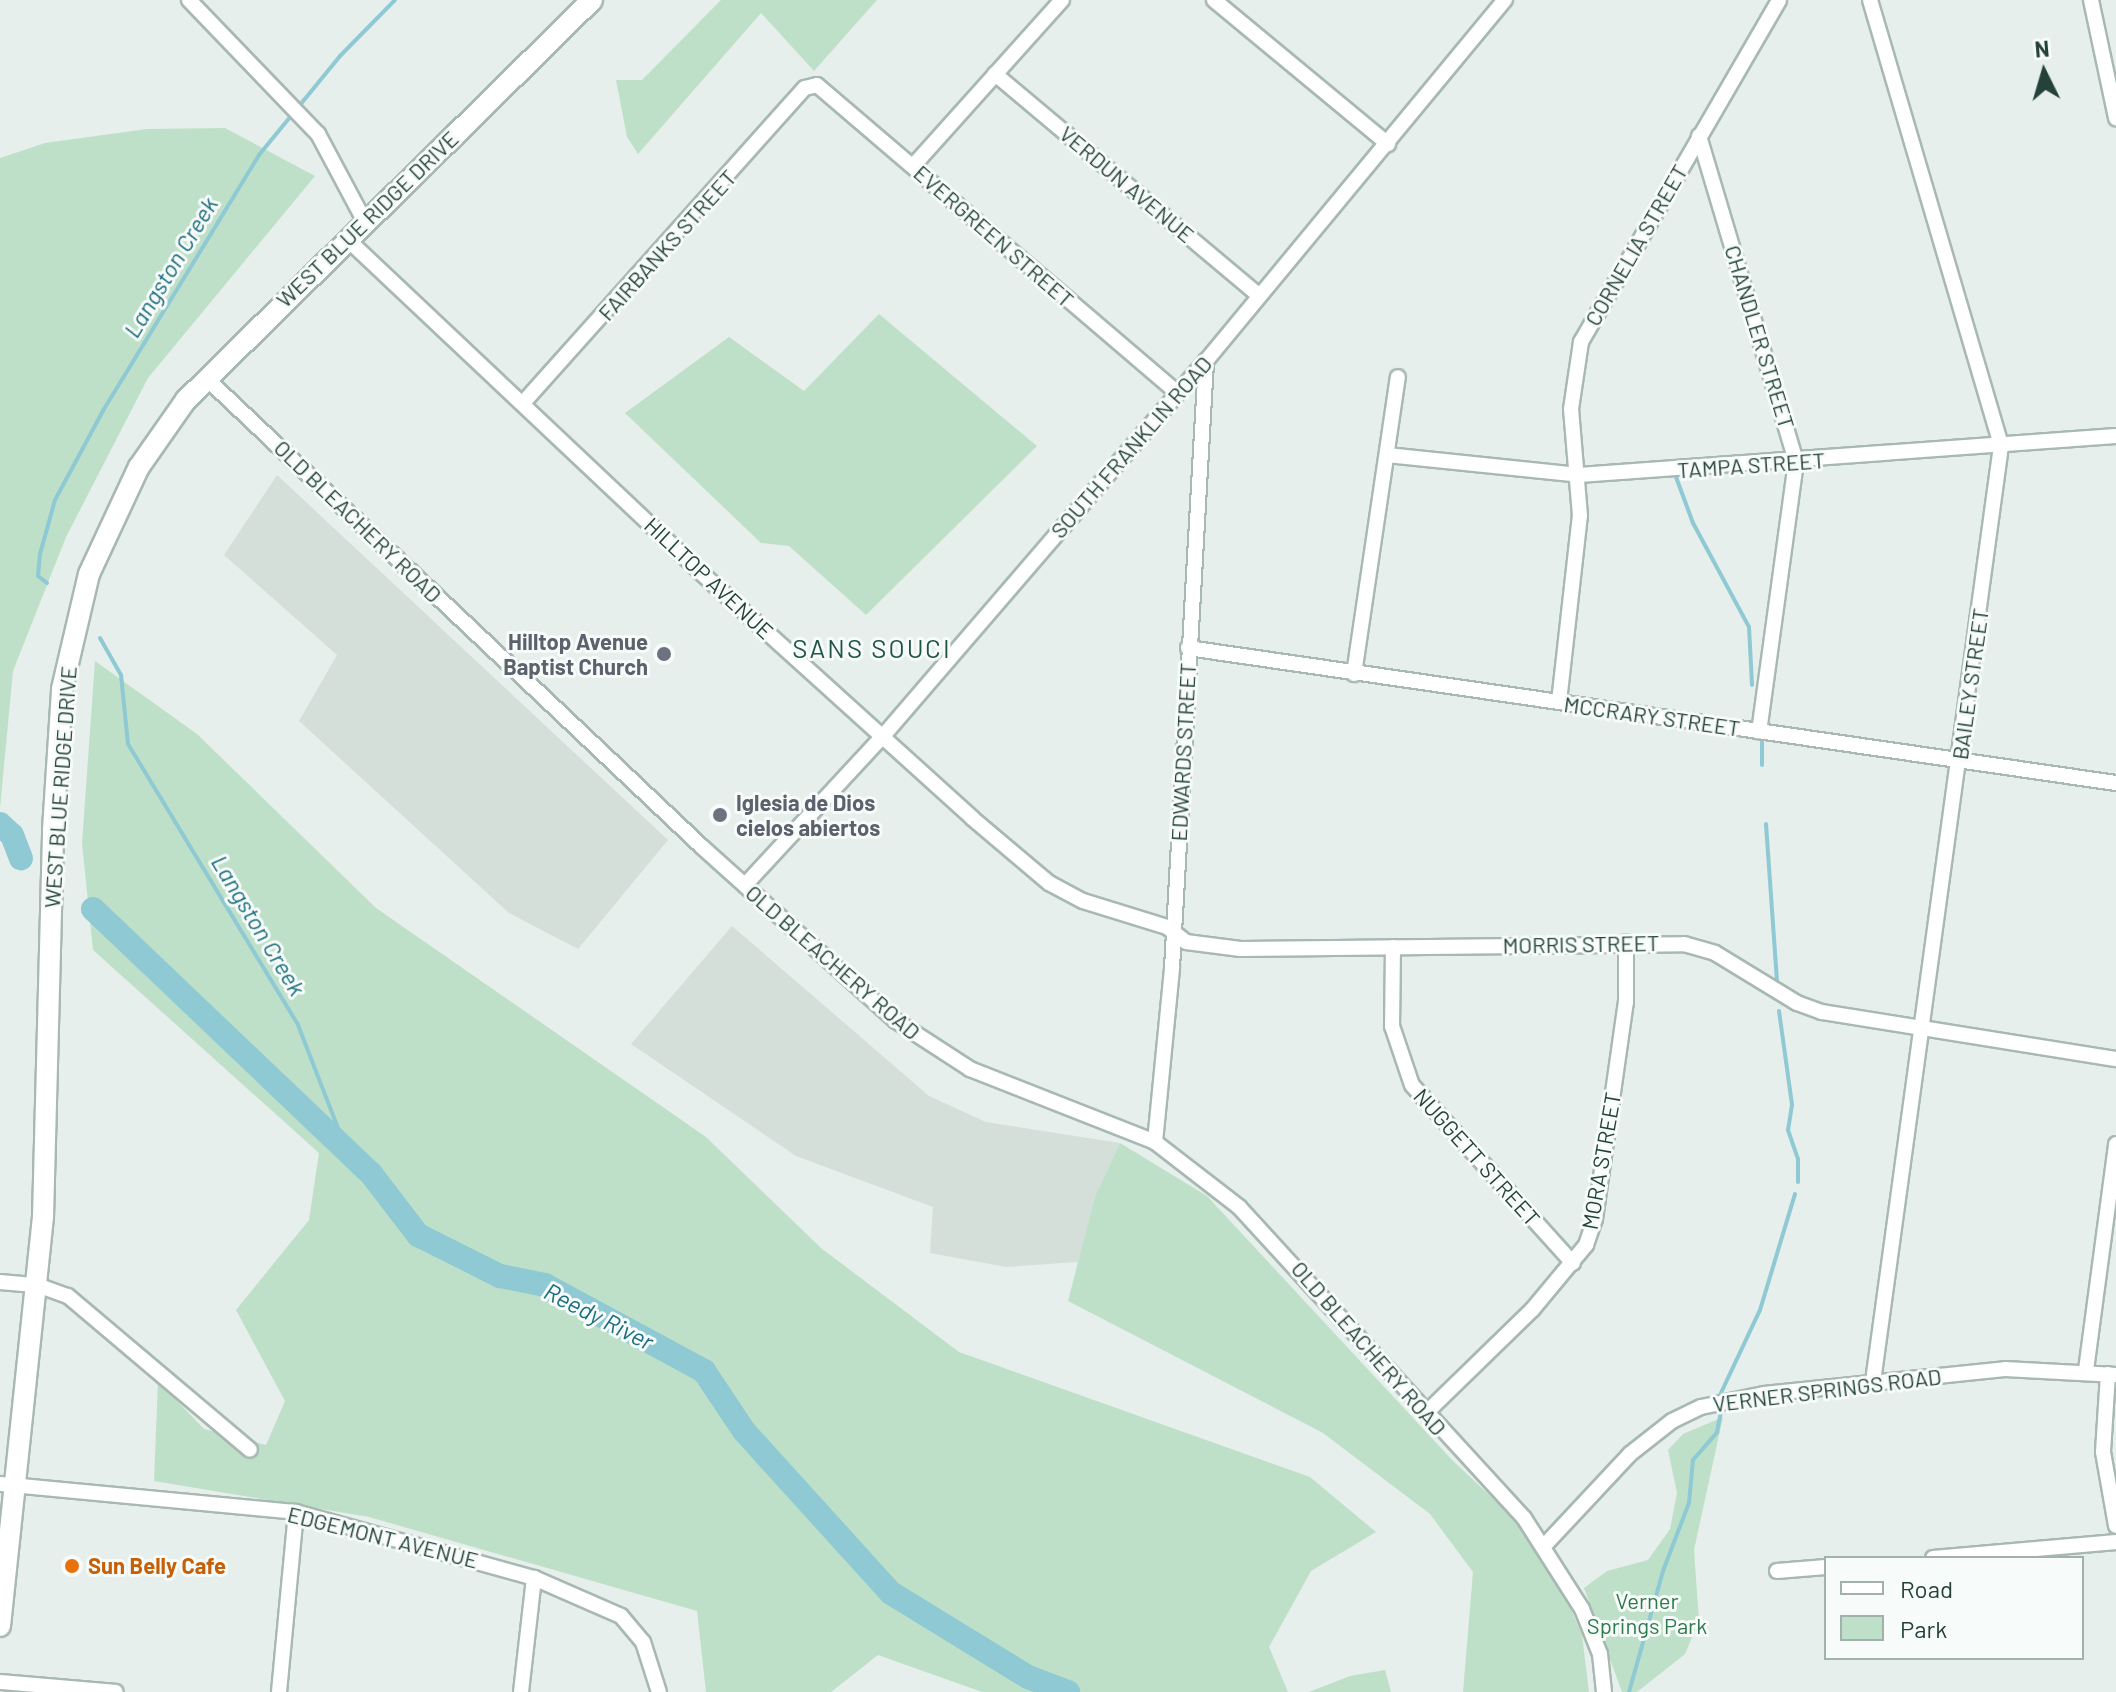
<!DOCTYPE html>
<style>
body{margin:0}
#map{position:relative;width:2116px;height:1692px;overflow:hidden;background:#e6efeb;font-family:Barlow,sans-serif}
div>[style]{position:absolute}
.built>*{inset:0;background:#d4dfda}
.green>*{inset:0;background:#bfe0c8}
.stream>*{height:4px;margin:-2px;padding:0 2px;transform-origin:2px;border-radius:2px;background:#8ec9d4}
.river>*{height:24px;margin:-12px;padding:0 12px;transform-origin:12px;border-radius:12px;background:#8ec9d4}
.roads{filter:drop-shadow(2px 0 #a8b8b2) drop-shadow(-2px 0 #a8b8b2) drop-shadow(0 2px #a8b8b2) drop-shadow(0 -2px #a8b8b2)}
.street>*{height:14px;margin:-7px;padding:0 7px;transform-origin:7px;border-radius:7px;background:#fff}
.secondary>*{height:20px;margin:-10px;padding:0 10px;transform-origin:10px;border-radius:10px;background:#fff}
.dots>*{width:22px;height:22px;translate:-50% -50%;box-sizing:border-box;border:4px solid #f7fbf9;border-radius:50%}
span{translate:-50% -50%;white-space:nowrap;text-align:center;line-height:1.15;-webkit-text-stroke:6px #f7fbf9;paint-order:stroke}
.street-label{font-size:22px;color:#24423a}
.worship-label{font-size:22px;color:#5b616d;font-weight:700}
.right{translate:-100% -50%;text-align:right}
.left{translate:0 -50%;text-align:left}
.food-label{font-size:22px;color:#c56008;font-weight:700}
.park-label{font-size:22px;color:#2d7a4b}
.water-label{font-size:24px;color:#1c6f80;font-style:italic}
.quarter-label{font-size:26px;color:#1f5548;letter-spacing:2px}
.legend{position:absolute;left:1824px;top:1556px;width:260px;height:104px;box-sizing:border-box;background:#f7fbf9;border:2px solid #a3b1ad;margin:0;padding:10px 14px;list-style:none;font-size:24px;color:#24423a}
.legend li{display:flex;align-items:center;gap:16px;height:40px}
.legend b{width:40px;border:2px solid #a3b1ad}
.north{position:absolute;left:2004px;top:32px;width:80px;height:80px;-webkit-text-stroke:6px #f7fbf9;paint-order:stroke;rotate:355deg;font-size:22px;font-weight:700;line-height:32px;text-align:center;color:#24423a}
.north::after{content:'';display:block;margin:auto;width:28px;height:36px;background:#24423a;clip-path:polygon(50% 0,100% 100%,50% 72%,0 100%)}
</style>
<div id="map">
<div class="built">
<div style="clip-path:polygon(277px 475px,668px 840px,578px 949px,509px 913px,299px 721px,337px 655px,224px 555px)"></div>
<div style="clip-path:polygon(732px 926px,929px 1096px,986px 1122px,1120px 1143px,1095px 1196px,1078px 1262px,1006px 1267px,930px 1253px,933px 1207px,796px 1156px,631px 1044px)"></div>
</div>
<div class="green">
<div style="clip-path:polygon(721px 0,877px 0,814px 71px,761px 13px,638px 154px,627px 137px,616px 80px,642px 80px)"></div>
<div style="clip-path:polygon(225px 128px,315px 176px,148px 378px,66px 537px,13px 671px,0 808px,0 158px,45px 143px,147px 129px)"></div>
<div style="clip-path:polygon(879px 314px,1037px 446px,866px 615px,789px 546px,761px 543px,625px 413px,729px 337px,804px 391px)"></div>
<div style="clip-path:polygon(95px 661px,197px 734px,376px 908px,706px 1137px,821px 1248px,959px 1352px,1310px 1477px,1376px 1532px,1311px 1571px,1269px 1647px,1288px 1692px,982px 1692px,878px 1655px,831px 1692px,706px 1692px,697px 1611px,369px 1517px,154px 1481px,158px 1381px,204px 1429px,266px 1445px,285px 1401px,236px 1310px,309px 1220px,319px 1153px,93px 950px,82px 843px)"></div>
<div style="clip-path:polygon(1120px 1143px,1207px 1196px,1453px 1461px,1544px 1546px,1582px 1635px,1589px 1692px,1463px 1692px,1473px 1572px,1430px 1514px,1323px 1433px,1068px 1301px,1095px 1196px)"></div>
<div style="clip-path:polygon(1723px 1417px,1694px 1550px,1699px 1621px,1685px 1654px,1637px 1692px,1622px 1692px,1584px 1588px,1607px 1571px,1648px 1560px,1670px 1529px,1677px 1493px,1668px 1450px,1683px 1434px)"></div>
<div style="clip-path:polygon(1385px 1670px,1391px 1692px,1309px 1692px,1350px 1676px)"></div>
</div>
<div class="stream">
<div style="left:1676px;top:477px;width:49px;rotate:69.7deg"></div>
<div style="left:1693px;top:523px;width:118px;rotate:61.7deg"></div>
<div style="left:1749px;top:627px;width:58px;rotate:87deg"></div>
<div style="left:47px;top:583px;width:11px;rotate:-142deg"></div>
<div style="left:38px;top:576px;width:22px;rotate:-85deg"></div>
<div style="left:40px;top:554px;width:56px;rotate:-74.5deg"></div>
<div style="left:55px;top:500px;width:103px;rotate:-61.7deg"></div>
<div style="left:104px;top:409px;width:298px;rotate:-58.6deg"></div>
<div style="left:259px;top:155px;width:128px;rotate:-50.7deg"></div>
<div style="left:340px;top:56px;width:78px;rotate:-45.5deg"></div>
<div style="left:100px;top:638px;width:43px;rotate:60.4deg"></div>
<div style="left:121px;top:675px;width:69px;rotate:84.2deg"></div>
<div style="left:128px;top:744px;width:328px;rotate:58.8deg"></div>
<div style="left:298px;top:1025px;width:133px;rotate:68.8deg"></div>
<div style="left:1762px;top:765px;width:23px;rotate:-90deg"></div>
<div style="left:1766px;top:824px;width:157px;rotate:86deg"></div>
<div style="left:1779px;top:1011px;width:95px;rotate:82.1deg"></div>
<div style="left:1792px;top:1105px;width:25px;rotate:99deg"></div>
<div style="left:1788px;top:1130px;width:31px;rotate:71deg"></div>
<div style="left:1798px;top:1159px;width:23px;rotate:90deg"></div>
<div style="left:1720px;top:1395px;width:94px;rotate:-64.8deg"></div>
<div style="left:1760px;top:1310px;width:121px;rotate:-73.2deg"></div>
<div style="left:1629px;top:1692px;width:126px;rotate:-74.3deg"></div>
<div style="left:1663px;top:1571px;width:73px;rotate:-69.1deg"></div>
<div style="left:1689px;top:1503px;width:43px;rotate:-84.7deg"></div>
<div style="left:1693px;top:1460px;width:37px;rotate:-49deg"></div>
<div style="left:1717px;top:1432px;width:21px;rotate:-79deg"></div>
</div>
<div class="river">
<div style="left:0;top:824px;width:16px;rotate:43deg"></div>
<div style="left:12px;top:835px;width:25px;rotate:69deg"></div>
<div style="left:93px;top:909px;width:385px;rotate:43.6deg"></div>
<div style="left:372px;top:1175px;width:76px;rotate:52.5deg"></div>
<div style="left:418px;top:1235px;width:92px;rotate:26.6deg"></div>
<div style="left:500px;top:1276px;width:46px;rotate:11.3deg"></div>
<div style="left:545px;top:1285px;width:181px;rotate:28.4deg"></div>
<div style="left:704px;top:1371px;width:72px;rotate:56.3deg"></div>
<div style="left:744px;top:1431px;width:219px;rotate:47.8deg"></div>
<div style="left:891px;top:1593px;width:161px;rotate:31.5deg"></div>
<div style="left:1028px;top:1677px;width:43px;rotate:20.6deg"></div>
</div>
<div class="roads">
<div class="street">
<div style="left:189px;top:0;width:186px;rotate:46.1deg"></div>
<div style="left:318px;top:134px;width:100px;rotate:61.9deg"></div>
<div style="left:1214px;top:0;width:226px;rotate:39.6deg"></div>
<div style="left:1870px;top:0;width:465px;rotate:73.6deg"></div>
<div style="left:2001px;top:446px;width:945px;rotate:97.79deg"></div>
<div style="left:2091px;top:0;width:121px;rotate:78deg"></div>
<div style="left:995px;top:74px;width:344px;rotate:40deg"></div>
<div style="left:1699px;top:136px;width:340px;rotate:73.4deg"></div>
<div style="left:1796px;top:462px;width:272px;rotate:97.8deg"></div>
<div style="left:913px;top:166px;width:223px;rotate:-48.1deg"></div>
<div style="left:347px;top:239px;width:484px;rotate:43.3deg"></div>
<div style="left:699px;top:571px;width:368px;rotate:42.1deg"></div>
<div style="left:972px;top:818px;width:101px;rotate:40.2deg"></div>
<div style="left:1049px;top:883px;width:38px;rotate:28deg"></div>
<div style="left:1083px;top:901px;width:88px;rotate:17.2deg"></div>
<div style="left:1167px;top:927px;width:24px;rotate:38deg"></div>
<div style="left:1186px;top:942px;width:55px;rotate:7.3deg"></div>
<div style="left:1241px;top:949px;width:443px;rotate:-0.6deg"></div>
<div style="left:1684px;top:944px;width:32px;rotate:16deg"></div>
<div style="left:1715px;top:953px;width:96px;rotate:31.4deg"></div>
<div style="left:1797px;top:1003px;width:27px;rotate:20deg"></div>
<div style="left:1822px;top:1012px;width:298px;rotate:9.1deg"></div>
<div style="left:206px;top:378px;width:681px;rotate:43.39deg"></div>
<div style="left:701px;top:846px;width:262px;rotate:41.9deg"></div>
<div style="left:896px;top:1021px;width:88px;rotate:33deg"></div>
<div style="left:970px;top:1069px;width:199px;rotate:21.5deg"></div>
<div style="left:1155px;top:1142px;width:106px;rotate:37.7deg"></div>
<div style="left:1239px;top:1207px;width:422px;rotate:47.5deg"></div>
<div style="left:1524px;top:1518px;width:108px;rotate:57.5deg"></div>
<div style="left:1582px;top:1609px;width:48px;rotate:68.2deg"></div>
<div style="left:1600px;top:1654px;width:38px;rotate:84deg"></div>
<div style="left:523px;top:403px;width:423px;rotate:-48.2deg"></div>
<div style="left:805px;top:88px;width:12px;rotate:-14deg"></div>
<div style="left:817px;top:85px;width:474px;rotate:40.5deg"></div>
<div style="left:1387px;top:455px;width:193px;rotate:5.9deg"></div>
<div style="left:1579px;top:475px;width:538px;rotate:-4.15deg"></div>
<div style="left:1188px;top:648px;width:938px;rotate:8.28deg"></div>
<div style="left:1354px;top:674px;width:300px;rotate:-81.6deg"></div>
<div style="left:1559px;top:702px;width:187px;rotate:-83.6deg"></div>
<div style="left:1580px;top:516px;width:107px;rotate:-94.8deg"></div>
<div style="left:1571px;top:409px;width:68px;rotate:-81.5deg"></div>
<div style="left:1581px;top:342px;width:395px;rotate:-59.9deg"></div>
<div style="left:745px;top:885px;width:205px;rotate:-47.2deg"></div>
<div style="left:884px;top:735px;width:494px;rotate:-49.3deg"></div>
<div style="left:1206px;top:361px;width:469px;rotate:-50.4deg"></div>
<div style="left:1393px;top:947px;width:79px;rotate:90.7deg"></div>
<div style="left:1392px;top:1026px;width:62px;rotate:71.3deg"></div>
<div style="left:1412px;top:1085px;width:240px;rotate:47.9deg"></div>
<div style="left:1155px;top:1142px;width:175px;rotate:-84.4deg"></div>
<div style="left:1172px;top:968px;width:608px;rotate:-86.79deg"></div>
<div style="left:0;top:1282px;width:37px;rotate:5deg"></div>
<div style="left:37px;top:1285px;width:33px;rotate:20deg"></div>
<div style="left:68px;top:1296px;width:238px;rotate:40.2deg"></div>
<div style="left:2086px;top:1370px;width:228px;rotate:-82.4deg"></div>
<div style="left:2108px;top:1374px;width:78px;rotate:93.7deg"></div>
<div style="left:2103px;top:1452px;width:75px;rotate:80deg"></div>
<div style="left:1426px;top:1413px;width:148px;rotate:-44.2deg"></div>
<div style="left:1532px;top:1310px;width:85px;rotate:-50.3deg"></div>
<div style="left:1586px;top:1245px;width:28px;rotate:-71deg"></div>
<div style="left:1595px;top:1219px;width:219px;rotate:-81.9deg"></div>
<div style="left:1626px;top:1002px;width:60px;rotate:-90deg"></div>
<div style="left:0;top:1484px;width:297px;rotate:5.4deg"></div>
<div style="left:296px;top:1512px;width:247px;rotate:15.5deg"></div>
<div style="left:534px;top:1578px;width:95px;rotate:23.6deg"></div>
<div style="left:621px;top:1616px;width:34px;rotate:50deg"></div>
<div style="left:643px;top:1642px;width:52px;rotate:72.3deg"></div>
<div style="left:1544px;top:1546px;width:126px;rotate:-46.9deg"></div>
<div style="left:1630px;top:1454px;width:53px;rotate:-38.2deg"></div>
<div style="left:1672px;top:1421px;width:32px;rotate:-26deg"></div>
<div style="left:1701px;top:1407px;width:64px;rotate:-11.7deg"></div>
<div style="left:1764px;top:1394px;width:242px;rotate:-5.9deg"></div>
<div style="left:2005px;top:1369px;width:111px;rotate:3.1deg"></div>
<div style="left:1933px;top:1558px;width:184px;rotate:-5deg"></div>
<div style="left:1777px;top:1571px;width:49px;rotate:-4.7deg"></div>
<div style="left:0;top:1682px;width:116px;rotate:4.9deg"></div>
<div style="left:279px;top:1692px;width:181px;rotate:-84.6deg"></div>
<div style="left:521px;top:1692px;width:115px;rotate:-83.5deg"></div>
</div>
<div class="secondary">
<div style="left:0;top:1626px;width:411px;rotate:-84deg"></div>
<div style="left:43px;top:1217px;width:387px;rotate:-88.5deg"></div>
<div style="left:53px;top:830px;width:141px;rotate:-86.3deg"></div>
<div style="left:62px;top:689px;width:118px;rotate:-76.8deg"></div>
<div style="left:89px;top:574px;width:118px;rotate:-65deg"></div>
<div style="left:139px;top:467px;width:82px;rotate:-55deg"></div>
<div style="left:186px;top:400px;width:570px;rotate:-44.57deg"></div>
</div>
</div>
<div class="dots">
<div style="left:664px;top:654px;background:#6b7280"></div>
<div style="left:720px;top:815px;background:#6b7280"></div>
<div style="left:72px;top:1566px;background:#e8710a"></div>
</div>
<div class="street-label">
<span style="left:1127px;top:184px;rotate:40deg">VERDUN AVENUE</span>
<span style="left:367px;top:219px;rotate:-44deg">WEST BLUE RIDGE DRIVE</span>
<span style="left:994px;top:236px;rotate:41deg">EVERGREEN STREET</span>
<span style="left:667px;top:245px;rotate:-48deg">FAIRBANKS STREET</span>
<span style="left:1636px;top:245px;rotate:-60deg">CORNELIA STREET</span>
<span style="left:1760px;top:337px;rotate:73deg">CHANDLER STREET</span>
<span style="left:1131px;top:447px;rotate:-49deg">SOUTH FRANKLIN ROAD</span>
<span style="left:1751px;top:465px;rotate:-4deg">TAMPA STREET</span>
<span style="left:358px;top:521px;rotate:44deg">OLD BLEACHERY ROAD</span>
<span style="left:709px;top:578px;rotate:43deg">HILLTOP AVENUE</span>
<span style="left:1970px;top:684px;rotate:-82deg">BAILEY STREET</span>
<span style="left:1652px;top:716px;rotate:8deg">MCCRARY STREET</span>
<span style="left:1183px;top:752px;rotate:-87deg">EDWARDS STREET</span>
<span style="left:60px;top:787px;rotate:-86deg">WEST BLUE RIDGE DRIVE</span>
<span style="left:1581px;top:944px;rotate:-1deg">MORRIS STREET</span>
<span style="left:833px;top:962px;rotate:41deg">OLD BLEACHERY ROAD</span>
<span style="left:1477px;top:1157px;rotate:48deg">NUGGETT STREET</span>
<span style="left:1601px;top:1161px;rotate:-80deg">MORA STREET</span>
<span style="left:1369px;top:1348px;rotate:49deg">OLD BLEACHERY ROAD</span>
<span style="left:1827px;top:1390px;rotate:-7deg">VERNER SPRINGS ROAD</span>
<span style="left:383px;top:1537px;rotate:14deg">EDGEMONT AVENUE</span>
</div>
<div class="worship-label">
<span class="right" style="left:648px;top:654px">Hilltop Avenue<br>Baptist Church</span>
<span class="left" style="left:736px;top:815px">Iglesia de Dios<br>cielos abiertos</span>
</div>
<div class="food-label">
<span class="left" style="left:88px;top:1566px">Sun Belly Cafe</span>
</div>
<div class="park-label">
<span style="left:1647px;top:1613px">Verner<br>Springs Park</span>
</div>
<div class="water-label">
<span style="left:170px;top:267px;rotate:-59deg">Langston Creek</span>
<span style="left:259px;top:925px;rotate:59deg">Langston Creek</span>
<span style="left:599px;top:1316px;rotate:27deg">Reedy River</span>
</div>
<div class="quarter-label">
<span style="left:872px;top:648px">SANS SOUCI</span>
</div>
<ul class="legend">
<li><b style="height:10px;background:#fff"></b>Road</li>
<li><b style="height:22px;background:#bfe0c8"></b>Park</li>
</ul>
<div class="north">N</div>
</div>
